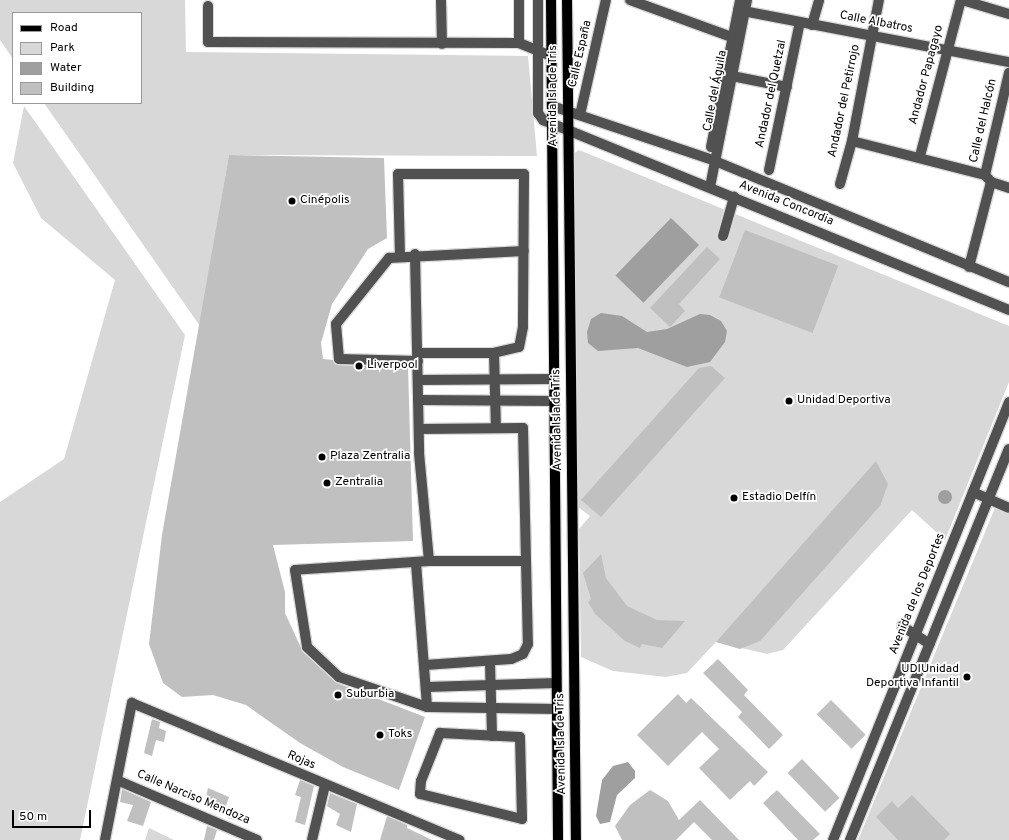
<!DOCTYPE html>
<meta charset="utf-8">
<style>
body{margin:0}
#map{position:relative;width:1009px;height:840px;overflow:hidden;background:#fff;font-family:Overpass,sans-serif}
div>[style]{position:absolute}
.green>*{inset:0;background:#d8d8d8}
.water>*{inset:0;background:#9f9f9f;transform-origin:0 0}
.round{border-radius:50%}
.building>*{inset:0;background:#c0c0c0;transform-origin:0 0}
.roads{filter:drop-shadow(1px 0 #dbdbdb) drop-shadow(-1px 0 #dbdbdb) drop-shadow(0 1px #dbdbdb) drop-shadow(0 -1px #dbdbdb)}
.minor>*{height:10px;margin:-5px;padding:0 5px;transform-origin:5px;border-radius:5px;background:#515151}
.major>*{height:10px;margin:-5px;padding:0 5px;transform-origin:5px;border-radius:5px;background:#000}
.dots>*{width:11px;height:11px;translate:-50% -50%;box-sizing:border-box;border:2px solid #fff;border-radius:50%}
span{translate:-50% -50%;white-space:nowrap;text-align:center;line-height:1.15;-webkit-text-stroke:3.5px #fff;paint-order:stroke}
.street-label{font-size:12px;color:#000}
.poi-label{font-size:12px;color:#000}
.left{translate:0 -50%;text-align:left}
.right{translate:-100% -50%;text-align:right}
.legend{position:absolute;left:12px;top:12px;width:130px;height:92px;box-sizing:border-box;background:#fff;border:1px solid #999;margin:0;padding:5px 7px;list-style:none;font-size:12px;color:#000}
.legend li{display:flex;align-items:center;gap:8px;height:20px}
.legend b{width:20px;border:1px solid #999}
.scale{position:absolute;left:12px;top:810px;width:79px;height:18px;box-sizing:border-box;border:2px solid #000;border-top:0;padding-left:5px;font-size:12px;line-height:14px;white-space:nowrap;color:#000;-webkit-text-stroke:3px #fff;paint-order:stroke}
</style>
<div id="map">
<div class="green">
<div style="clip-path:polygon(0 0,185px 0,186px 52px,528px 56px,537px 156px,229px 155px,200px 326px,44px 103px,141px 103px,141px 13px,13px 13px,13px 59px,0 40px)"></div>
<div style="clip-path:polygon(24px 106px,185px 335px,80px 840px,0 840px,0 502px,64px 459px,115px 280px,41px 218px,13px 163px)"></div>
<div style="clip-path:polygon(579px 150px,1009px 326px,1009px 382px,945px 540px,912px 510px,783px 650px,767px 654px,716px 642px,687px 673px,666px 677px,613px 671px,581px 657px,579px 529px,590px 516px,578px 507px,573px 154px)"></div>
<div style="clip-path:polygon(995px 508px,1009px 514px,1009px 840px,858px 840px)"></div>
<div style="clip-path:polygon(149px 828px,174px 840px,145px 840px)"></div>
</div>
<div class="water">
<div style="left:671px;top:218px;width:39px;height:80px;rotate:44deg"></div>
<div style="clip-path:polygon(601px 313px,622px 316px,647px 332px,667px 329px,700px 314px,710px 315px,721px 321px,727px 331px,725px 342px,710px 362px,687px 367px,638px 348px,598px 351px,588px 343px,587px 332px,591px 319px)"></div>
<div class="round" style="left:938px;top:490px;width:14px;height:14px"></div>
<div style="clip-path:polygon(628px 762px,635px 771px,635px 778px,617px 795px,610px 822px,600px 824px,596px 816px,602px 780px,613px 766px)"></div>
</div>
<div class="building">
<div style="clip-path:polygon(229px 155px,384px 158px,387px 238px,368px 249px,332px 304px,321px 343px,323px 359px,333px 360px,336px 365px,408px 367px,413px 541px,273px 545px,285px 592px,285px 613px,303px 652px,337px 683px,425px 717px,399px 790px,343px 767px,300px 743px,246px 705px,213px 695px,182px 697px,163px 683px,149px 644px,162px 535px)"></div>
<div style="left:745px;top:230px;width:100px;height:72px;rotate:21deg"></div>
<div style="clip-path:polygon(707px 247px,720px 259px,679px 304px,685px 311px,670px 327px,650px 308px)"></div>
<div style="clip-path:polygon(711px 366px,725px 378px,601px 517px,581px 500px,699px 368px)"></div>
<div style="clip-path:polygon(876px 461px,888px 484px,880px 506px,760px 641px,740px 649px,716px 642px)"></div>
<div style="clip-path:polygon(601px 554px,606px 578px,627px 606px,657px 620px,685px 621px,662px 648px,642px 644px,640px 648px,625px 641px,595px 614px,588px 602px,591px 599px,583px 573px)"></div>
<div style="clip-path:polygon(718px 659px,748px 690px,744px 695px,783px 735px,769px 749px,738px 717px,742px 712px,703px 673px)"></div>
<div style="clip-path:polygon(678px 694px,686px 703px,691px 698px,768px 772px,754px 786px,750px 781px,730px 800px,699px 768px,719px 749px,702px 732px,668px 766px,637px 735px)"></div>
<div style="left:831px;top:700px;width:49px;height:20px;rotate:45deg"></div>
<div style="clip-path:polygon(152px 719px,160px 722px,159px 728px,166px 731px,164px 742px,156px 740px,152px 756px,144px 753px)"></div>
<div style="left:802px;top:759px;width:54px;height:20px;rotate:46deg"></div>
<div style="clip-path:polygon(300px 780px,314px 786px,305px 825px,295px 822px,301px 797px,295px 795px)"></div>
<div style="clip-path:polygon(208px 788px,229px 797px,225px 809px,206px 797px)"></div>
<div style="clip-path:polygon(122px 789px,151px 802px,143px 826px,127px 821px,133px 805px,120px 802px)"></div>
<div style="clip-path:polygon(650px 790px,668px 801px,679px 820px,700px 800px,739px 840px,712px 840px,694px 822px,676px 840px,622px 840px,615px 826px,630px 805px)"></div>
<div style="clip-path:polygon(777px 790px,820px 834px,813px 840px,798px 840px,763px 803px)"></div>
<div style="clip-path:polygon(330px 793px,357px 804px,351px 832px,336px 825px,340px 814px,327px 806px)"></div>
<div style="clip-path:polygon(912px 795px,950px 834px,944px 840px,898px 840px,876px 817px,892px 801px,898px 808px)"></div>
<div style="clip-path:polygon(231px 810px,244px 813px,241px 822px,228px 818px)"></div>
<div style="clip-path:polygon(387px 816px,407px 825px,407px 828px,432px 840px,380px 840px)"></div>
<div style="clip-path:polygon(207px 826px,217px 830px,214px 840px,204px 840px)"></div>
</div>
<div class="roads">
<div class="minor">
<div style="left:441px;top:0;width:44px;rotate:88.7deg"></div>
<div style="left:538px;top:0;width:113px;rotate:90deg"></div>
<div style="left:538px;top:113px;width:9px;rotate:54deg"></div>
<div style="left:543px;top:120px;width:503px;rotate:22.18deg"></div>
<div style="left:630px;top:0;width:114px;rotate:20deg"></div>
<div style="left:962px;top:0;width:49px;rotate:16.6deg"></div>
<div style="left:208px;top:6px;width:36px;rotate:90deg"></div>
<div style="left:208px;top:42px;width:311px;rotate:0.2deg"></div>
<div style="left:519px;top:43px;width:35px;rotate:22deg"></div>
<div style="left:738px;top:10px;width:276px;rotate:10.9deg"></div>
<div style="left:812px;top:25px;width:26px;rotate:-74deg"></div>
<div style="left:519px;top:43px;width:43px;rotate:-90deg"></div>
<div style="left:732px;top:76px;width:56px;rotate:11.3deg"></div>
<div style="left:552px;top:106px;width:172px;rotate:18.6deg"></div>
<div style="left:715px;top:161px;width:318px;rotate:22.4deg"></div>
<div style="left:580px;top:115px;width:118px;rotate:-77.3deg"></div>
<div style="left:852px;top:141px;width:137px;rotate:14.3deg"></div>
<div style="left:985px;top:175px;width:9px;rotate:49deg"></div>
<div style="left:991px;top:182px;width:19px;rotate:18deg"></div>
<div style="left:711px;top:147px;width:150px;rotate:-78.8deg"></div>
<div style="left:920px;top:156px;width:161px;rotate:-75.3deg"></div>
<div style="left:769px;top:170px;width:151px;rotate:-78.2deg"></div>
<div style="left:985px;top:175px;width:105px;rotate:-76.8deg"></div>
<div style="left:840px;top:184px;width:45px;rotate:-74.4deg"></div>
<div style="left:852px;top:141px;width:144px;rotate:-79.2deg"></div>
<div style="left:710px;top:187px;width:191px;rotate:-78.8deg"></div>
<div style="left:723px;top:236px;width:41px;rotate:-74.2deg"></div>
<div style="left:415px;top:254px;width:199px;rotate:88.8deg"></div>
<div style="left:419px;top:453px;width:108px;rotate:84.7deg"></div>
<div style="left:400px;top:256px;width:82px;rotate:-91.4deg"></div>
<div style="left:398px;top:174px;width:126px"></div>
<div style="left:524px;top:174px;width:153px;rotate:90.4deg"></div>
<div style="left:523px;top:327px;width:20px;rotate:101deg"></div>
<div style="left:519px;top:347px;width:26px;rotate:167deg"></div>
<div style="left:494px;top:353px;width:76px;rotate:180deg"></div>
<div style="left:969px;top:267px;width:88px;rotate:-75.5deg"></div>
<div style="left:494px;top:353px;width:75px;rotate:88.5deg"></div>
<div style="left:418px;top:361px;width:79px;rotate:-178.5deg"></div>
<div style="left:339px;top:359px;width:35px;rotate:-95deg"></div>
<div style="left:336px;top:324px;width:85px;rotate:-51.2deg"></div>
<div style="left:389px;top:258px;width:135px;rotate:-3deg"></div>
<div style="left:418px;top:380px;width:137px;rotate:-0.4deg"></div>
<div style="left:418px;top:400px;width:137px;rotate:0.4deg"></div>
<div style="left:419px;top:429px;width:104px;rotate:-0.6deg"></div>
<div style="left:523px;top:428px;width:216px;rotate:88.7deg"></div>
<div style="left:528px;top:644px;width:11px;rotate:117deg"></div>
<div style="left:523px;top:654px;width:13px;rotate:157deg"></div>
<div style="left:511px;top:659px;width:86px;rotate:176deg"></div>
<div style="left:973px;top:492px;width:39px;rotate:24deg"></div>
<div style="left:525px;top:561px;width:96px;rotate:180deg"></div>
<div style="left:429px;top:561px;width:134px;rotate:176.2deg"></div>
<div style="left:295px;top:570px;width:78px;rotate:81.1deg"></div>
<div style="left:307px;top:647px;width:44px;rotate:43.2deg"></div>
<div style="left:339px;top:677px;width:93px;rotate:18.8deg"></div>
<div style="left:427px;top:707px;width:130px;rotate:0.9deg"></div>
<div style="left:416px;top:563px;width:144px;rotate:85.6deg"></div>
<div style="left:902px;top:626px;width:33px;rotate:33deg"></div>
<div style="left:490px;top:663px;width:73px;rotate:88.4deg"></div>
<div style="left:427px;top:687px;width:129px;rotate:-1.8deg"></div>
<div style="left:440px;top:733px;width:80px;rotate:2.9deg"></div>
<div style="left:520px;top:737px;width:82px;rotate:88.6deg"></div>
<div style="left:522px;top:819px;width:105px;rotate:-166.2deg"></div>
<div style="left:420px;top:794px;width:13px;rotate:-86deg"></div>
<div style="left:421px;top:781px;width:52px;rotate:-68.4deg"></div>
<div style="left:119px;top:781px;width:150px;rotate:23.1deg"></div>
<div style="left:105px;top:840px;width:140px;rotate:-78.9deg"></div>
<div style="left:132px;top:703px;width:355px;rotate:22.7deg"></div>
<div style="left:312px;top:840px;width:57px;rotate:-76.7deg"></div>
<div style="left:833px;top:840px;width:472px;rotate:-68.1deg"></div>
<div style="left:850px;top:840px;width:422px;rotate:-67.9deg"></div>
</div>
<div class="major">
<div style="left:551px;top:0;width:840px;rotate:89.52deg"></div>
<div style="left:567px;top:0;width:840px;rotate:89.39deg"></div>
</div>
</div>
<div class="dots">
<div style="left:292px;top:201px;background:#000"></div>
<div style="left:359px;top:366px;background:#000"></div>
<div style="left:789px;top:401px;background:#000"></div>
<div style="left:322px;top:457px;background:#000"></div>
<div style="left:327px;top:483px;background:#000"></div>
<div style="left:734px;top:498px;background:#000"></div>
<div style="left:967px;top:677px;background:#000"></div>
<div style="left:338px;top:695px;background:#000"></div>
<div style="left:380px;top:735px;background:#000"></div>
</div>
<div class="street-label">
<span style="left:876px;top:23px;rotate:11deg">Calle Albatros</span>
<span style="left:581px;top:54px;rotate:-77deg">Calle España</span>
<span style="left:927px;top:75px;rotate:-75deg">Andador Papagayo</span>
<span style="left:716px;top:91px;rotate:-79deg">Calle del Águila</span>
<span style="left:772px;top:94px;rotate:-78deg">Andador del Quetzal</span>
<span style="left:554px;top:96px;rotate:-90deg">Avenida Isla de Tris</span>
<span style="left:845px;top:101px;rotate:-78deg">Andador del Petirrojo</span>
<span style="left:984px;top:121px;rotate:-77deg">Calle del Halcón</span>
<span style="left:786px;top:204px;rotate:22deg">Avenida Concordia</span>
<span style="left:558px;top:420px;rotate:-91deg">Avenida Isla de Tris</span>
<span style="left:918px;top:594px;rotate:-68deg">Avenida de los Deportes</span>
<span style="left:562px;top:744px;rotate:-91deg">Avenida Isla de Tris</span>
<span style="left:301px;top:761px;rotate:23deg">Rojas</span>
<span style="left:193px;top:798px;rotate:23deg">Calle Narciso Mendoza</span>
</div>
<div class="poi-label">
<span class="left" style="left:300px;top:201px">Cinépolis</span>
<span class="left" style="left:367px;top:366px">Liverpool</span>
<span class="left" style="left:797px;top:401px">Unidad Deportiva</span>
<span class="left" style="left:330px;top:457px">Plaza Zentralia</span>
<span class="left" style="left:335px;top:483px">Zentralia</span>
<span class="left" style="left:742px;top:498px">Estadio Delfín</span>
<span class="right" style="left:959px;top:677px">UDIUnidad<br>Deportiva Infantil</span>
<span class="left" style="left:346px;top:695px">Suburbia</span>
<span class="left" style="left:388px;top:735px">Toks</span>
</div>
<ul class="legend">
<li><b style="height:5px;background:#000"></b>Road</li>
<li><b style="height:11px;background:#d8d8d8"></b>Park</li>
<li><b style="height:11px;background:#9f9f9f"></b>Water</li>
<li><b style="height:11px;background:#c0c0c0"></b>Building</li>
</ul>
<div class="scale">50 m</div>
</div>
